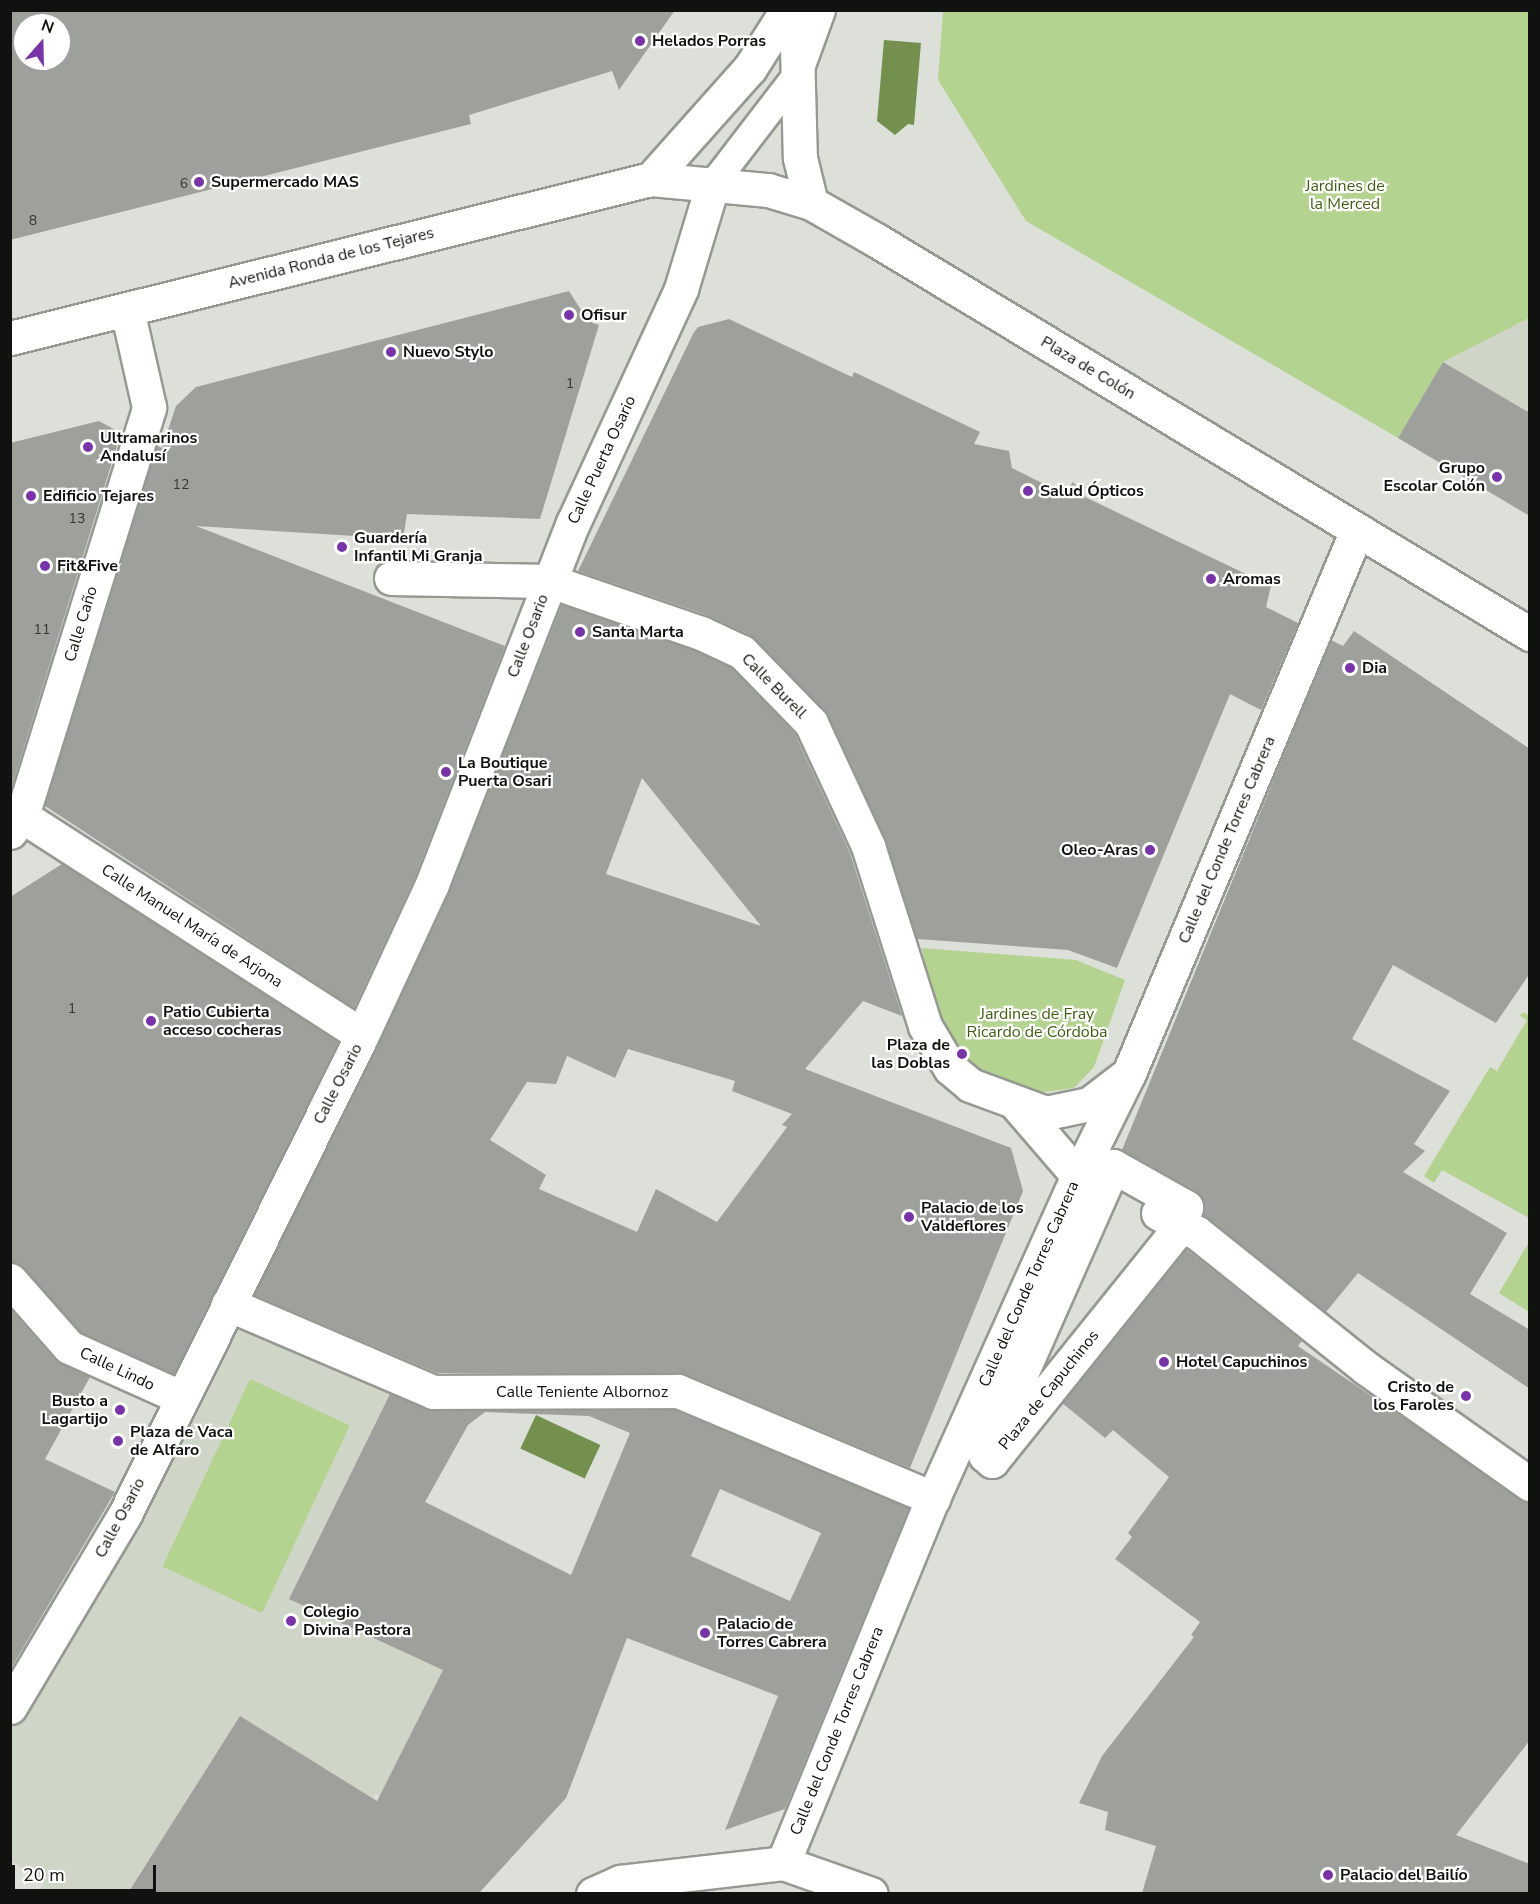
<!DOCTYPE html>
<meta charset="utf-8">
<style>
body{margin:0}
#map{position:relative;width:1540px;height:1904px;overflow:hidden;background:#dce0d9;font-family:"Nunito Sans",sans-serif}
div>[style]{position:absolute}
.built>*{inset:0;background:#cfd6c8}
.green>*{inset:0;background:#b4d290;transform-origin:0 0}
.water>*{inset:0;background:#73904e;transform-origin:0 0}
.building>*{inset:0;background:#9ea19b}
.roads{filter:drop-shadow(2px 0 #959992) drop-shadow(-2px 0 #959992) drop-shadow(0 2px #959992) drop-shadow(0 -2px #959992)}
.lane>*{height:27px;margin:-13.5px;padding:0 13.5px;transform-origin:13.5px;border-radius:13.5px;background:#fff}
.street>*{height:33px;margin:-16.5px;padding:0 16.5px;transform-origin:16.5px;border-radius:16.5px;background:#fff}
.secondary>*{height:33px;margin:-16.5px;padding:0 16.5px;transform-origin:16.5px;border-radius:16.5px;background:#fff}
.dots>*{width:16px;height:16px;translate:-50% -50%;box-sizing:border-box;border:3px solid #fff;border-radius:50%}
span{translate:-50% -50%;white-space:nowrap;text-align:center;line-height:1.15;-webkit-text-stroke:4.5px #fff;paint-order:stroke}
.number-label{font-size:14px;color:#343632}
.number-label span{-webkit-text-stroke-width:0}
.poi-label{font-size:16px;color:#10120f;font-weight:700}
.left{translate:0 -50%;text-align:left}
.right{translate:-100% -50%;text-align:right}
.park-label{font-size:16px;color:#425d16}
.street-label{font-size:16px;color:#10120f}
.frame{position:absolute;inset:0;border:12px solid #10120f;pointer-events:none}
.north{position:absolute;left:12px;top:12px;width:60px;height:60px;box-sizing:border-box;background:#fff;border:2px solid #9fa09f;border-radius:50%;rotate:20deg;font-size:16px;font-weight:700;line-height:24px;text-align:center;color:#10120f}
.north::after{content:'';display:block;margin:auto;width:21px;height:27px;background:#7833a7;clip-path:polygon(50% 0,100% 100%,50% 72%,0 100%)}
.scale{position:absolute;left:12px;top:1865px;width:144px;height:27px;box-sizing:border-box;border:3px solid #10120f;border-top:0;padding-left:8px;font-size:18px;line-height:21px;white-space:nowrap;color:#10120f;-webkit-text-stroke:4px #fff;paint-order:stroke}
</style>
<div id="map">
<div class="built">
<div style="clip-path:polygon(1529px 318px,1529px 516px,1398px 438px,1443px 362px)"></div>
<div style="clip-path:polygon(235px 1319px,462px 1422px,425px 1502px,513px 1546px,508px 1574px,380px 1796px,375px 1794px,344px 1893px,38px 1893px,45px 1881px,11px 1861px,10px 1732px,104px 1584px)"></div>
</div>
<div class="green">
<div style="clip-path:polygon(943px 11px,1529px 11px,1529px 318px,1443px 362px,1398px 438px,1026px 221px,938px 80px)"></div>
<div style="clip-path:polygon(922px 948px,1076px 960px,1125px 980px,1094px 1067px,1074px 1088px,1036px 1093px,974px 1070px,951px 1050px,935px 1025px)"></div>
<div style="clip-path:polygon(1523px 1012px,1530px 1016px,1529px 1218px,1442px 1170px,1434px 1183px,1424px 1176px,1490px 1067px,1497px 1071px,1527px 1020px,1520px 1016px)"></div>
<div style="clip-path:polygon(1529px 1242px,1529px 1312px,1499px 1293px)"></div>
<div style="left:250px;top:1379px;width:110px;height:207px;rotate:25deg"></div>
</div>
<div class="water">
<div style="clip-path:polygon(884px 40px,921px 43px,914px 125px,908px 124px,895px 135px,877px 121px)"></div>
<div style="left:536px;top:1415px;width:71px;height:37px;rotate:25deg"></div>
</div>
<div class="building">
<div style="clip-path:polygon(evenodd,10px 10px,675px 10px,619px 90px,612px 71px,469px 115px,471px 124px,10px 240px,10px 10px,24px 24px,60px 24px,60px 60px,24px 60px,24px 24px)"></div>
<div style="clip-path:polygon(569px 291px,588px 321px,599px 325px,540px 519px,407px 514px,403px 539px,196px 526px,505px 646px,415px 877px,354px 1008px,45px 806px,157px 446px,162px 448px,176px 406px,196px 387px)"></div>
<div style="clip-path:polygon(729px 319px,852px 377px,854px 372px,980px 432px,974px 444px,1009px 451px,1012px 468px,1064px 494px,1073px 482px,1085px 497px,1271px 586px,1266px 607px,1298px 623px,1261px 710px,1230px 694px,1117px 968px,1068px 950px,917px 939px,885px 838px,824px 710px,750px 635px,707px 615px,578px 571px,693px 334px,698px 327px)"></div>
<div style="clip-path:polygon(1443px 362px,1530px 413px,1530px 516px,1398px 438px)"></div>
<div style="clip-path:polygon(99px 421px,121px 433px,12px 786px,10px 443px)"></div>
<div style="clip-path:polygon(evenodd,562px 605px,694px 650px,731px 668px,795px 734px,850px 853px,902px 1016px,863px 1001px,805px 1069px,1011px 1148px,1023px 1191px,910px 1468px,685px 1374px,437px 1373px,254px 1295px,449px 892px,562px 605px,642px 778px,761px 926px,606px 874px,642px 778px,562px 605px,628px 1049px,735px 1081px,732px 1091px,792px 1114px,782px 1125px,787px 1127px,717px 1222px,656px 1189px,637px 1232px,539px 1189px,546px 1175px,490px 1140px,527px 1082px,556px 1084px,567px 1056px,615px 1078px,628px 1049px)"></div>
<div style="clip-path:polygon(1354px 631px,1530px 749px,1530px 973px,1496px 1023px,1393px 965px,1352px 1039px,1450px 1091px,1414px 1144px,1425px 1151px,1403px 1172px,1507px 1233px,1470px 1294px,1530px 1330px,1530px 1389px,1358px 1273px,1326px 1312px,1202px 1215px,1203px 1199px,1196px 1191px,1122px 1150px,1331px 640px,1343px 646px)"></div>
<div style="clip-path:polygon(62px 864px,338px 1042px,174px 1374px,80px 1332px,24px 1268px,10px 1262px,10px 897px)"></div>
<div style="clip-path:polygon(1186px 1249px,1302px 1341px,1298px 1346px,1530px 1504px,1530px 1740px,1456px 1835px,1530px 1864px,1530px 1893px,1142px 1893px,1156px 1846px,1105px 1830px,1108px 1812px,1079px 1803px,1102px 1756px,1194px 1637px,1191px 1635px,1200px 1622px,1115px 1559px,1132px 1537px,1128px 1533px,1169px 1477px,1113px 1430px,1105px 1438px,1062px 1403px)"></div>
<div style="clip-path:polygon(10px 1309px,55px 1360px,90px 1377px,45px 1459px,115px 1492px,10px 1670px)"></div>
<div style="clip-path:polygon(evenodd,390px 1394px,433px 1411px,674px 1410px,909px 1508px,785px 1809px,725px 1830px,778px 1696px,627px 1638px,566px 1798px,479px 1893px,128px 1893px,240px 1716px,377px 1801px,443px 1670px,289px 1599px,390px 1394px,485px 1412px,589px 1416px,630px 1433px,571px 1575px,425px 1502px,468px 1425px,485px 1412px,390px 1394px,720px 1489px,821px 1533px,790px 1601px,691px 1556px,720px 1489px)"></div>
</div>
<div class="roads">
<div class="lane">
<div style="left:713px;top:183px;width:141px;rotate:-52.5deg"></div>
<div style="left:799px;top:71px;width:65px;rotate:-70.2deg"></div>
</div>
<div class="street">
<div style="left:391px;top:578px;width:159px;rotate:1.1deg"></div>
<div style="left:550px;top:581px;width:160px;rotate:19deg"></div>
<div style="left:701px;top:633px;width:45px;rotate:24.9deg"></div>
<div style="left:742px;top:652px;width:99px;rotate:45.8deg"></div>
<div style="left:811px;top:723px;width:136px;rotate:65.1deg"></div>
<div style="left:868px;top:846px;width:189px;rotate:72.4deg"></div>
<div style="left:925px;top:1026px;width:49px;rotate:59.2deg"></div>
<div style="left:950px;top:1068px;width:26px;rotate:40deg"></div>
<div style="left:970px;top:1085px;width:81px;rotate:20.2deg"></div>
<div style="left:1046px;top:1113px;width:44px;rotate:-11.8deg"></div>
<div style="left:1089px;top:1104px;width:43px;rotate:-37.4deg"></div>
<div style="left:22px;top:816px;width:404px;rotate:32.8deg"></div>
<div style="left:10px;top:832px;width:20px;rotate:-53deg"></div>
<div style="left:22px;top:816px;width:428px;rotate:-72.7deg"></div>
<div style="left:149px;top:407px;width:100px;rotate:-102.7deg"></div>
<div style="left:1017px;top:1105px;width:94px;rotate:49.3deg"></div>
<div style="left:1078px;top:1176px;width:19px;rotate:25deg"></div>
<div style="left:1113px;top:1166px;width:84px;rotate:29.3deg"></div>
<div style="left:1186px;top:1207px;width:18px;rotate:128deg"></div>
<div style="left:1175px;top:1221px;width:12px;rotate:90deg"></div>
<div style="left:1175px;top:1233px;width:292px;rotate:128.8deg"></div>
<div style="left:992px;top:1461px;width:9px;rotate:-139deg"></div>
<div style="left:985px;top:1455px;width:316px;rotate:-66.1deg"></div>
<div style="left:1158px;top:1213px;width:44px;rotate:27.1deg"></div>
<div style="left:1197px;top:1233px;width:216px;rotate:38.6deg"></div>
<div style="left:1366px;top:1368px;width:201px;rotate:35.3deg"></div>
<div style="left:10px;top:1280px;width:89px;rotate:48.6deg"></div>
<div style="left:69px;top:1347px;width:122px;rotate:24.2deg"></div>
<div style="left:228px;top:1304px;width:223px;rotate:23.2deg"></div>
<div style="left:433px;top:1392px;width:245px;rotate:-0.2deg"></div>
<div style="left:678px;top:1391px;width:277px;rotate:22.8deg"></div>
<div style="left:10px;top:1707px;width:225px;rotate:-59.2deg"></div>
<div style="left:125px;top:1514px;width:534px;rotate:-63.67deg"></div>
<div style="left:362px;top:1035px;width:166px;rotate:-65.1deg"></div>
<div style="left:432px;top:884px;width:388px;rotate:-68.7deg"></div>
<div style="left:573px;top:523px;width:258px;rotate:-65.2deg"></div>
<div style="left:681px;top:289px;width:111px;rotate:-73.2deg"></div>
<div style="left:783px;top:1863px;width:395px;rotate:-67.7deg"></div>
<div style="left:933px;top:1498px;width:353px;rotate:-65.8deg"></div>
<div style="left:1078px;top:1176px;width:115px;rotate:-63.7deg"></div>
<div style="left:1129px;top:1073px;width:589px;rotate:-67.22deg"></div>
<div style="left:593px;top:1894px;width:30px;rotate:-24deg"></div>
<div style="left:620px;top:1882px;width:164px;rotate:-6.6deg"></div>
<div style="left:783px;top:1863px;width:93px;rotate:19.4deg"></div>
</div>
<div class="secondary">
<div style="left:796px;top:10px;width:148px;rotate:88.5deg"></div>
<div style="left:800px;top:158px;width:46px;rotate:76.3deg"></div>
<div style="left:651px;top:179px;width:149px;rotate:-48.3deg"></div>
<div style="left:750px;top:68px;width:69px;rotate:-57.5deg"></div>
<div style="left:10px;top:338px;width:660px;rotate:-13.93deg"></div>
<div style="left:651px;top:179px;width:118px;rotate:5.4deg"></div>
<div style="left:768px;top:190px;width:45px;rotate:16.8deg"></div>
<div style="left:811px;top:203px;width:75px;rotate:29.6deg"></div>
<div style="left:876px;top:240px;width:764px;rotate:31.07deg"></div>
</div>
</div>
<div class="dots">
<div style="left:640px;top:41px;background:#7833a7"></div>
<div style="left:199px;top:182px;background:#7833a7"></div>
<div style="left:569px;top:315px;background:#7833a7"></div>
<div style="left:391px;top:352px;background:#7833a7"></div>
<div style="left:88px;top:447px;background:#7833a7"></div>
<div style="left:1497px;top:477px;background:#7833a7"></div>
<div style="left:1028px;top:491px;background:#7833a7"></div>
<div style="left:31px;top:496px;background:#7833a7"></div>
<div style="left:342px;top:547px;background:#7833a7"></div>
<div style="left:45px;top:566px;background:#7833a7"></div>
<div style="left:1211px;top:579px;background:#7833a7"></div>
<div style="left:580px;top:632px;background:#7833a7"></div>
<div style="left:1350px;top:668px;background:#7833a7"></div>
<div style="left:446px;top:772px;background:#7833a7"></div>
<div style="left:1150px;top:850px;background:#7833a7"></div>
<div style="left:151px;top:1021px;background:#7833a7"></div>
<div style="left:962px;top:1054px;background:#7833a7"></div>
<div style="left:909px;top:1217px;background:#7833a7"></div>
<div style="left:1164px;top:1362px;background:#7833a7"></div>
<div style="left:1466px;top:1396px;background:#7833a7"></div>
<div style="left:120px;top:1410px;background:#7833a7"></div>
<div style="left:118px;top:1441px;background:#7833a7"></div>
<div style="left:291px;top:1621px;background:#7833a7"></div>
<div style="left:705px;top:1633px;background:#7833a7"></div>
<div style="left:1328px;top:1875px;background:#7833a7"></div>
</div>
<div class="number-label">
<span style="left:184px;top:184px">6</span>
<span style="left:33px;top:221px">8</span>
<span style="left:570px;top:384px">1</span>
<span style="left:181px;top:485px">12</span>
<span style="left:77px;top:519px">13</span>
<span style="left:42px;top:630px">11</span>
<span style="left:72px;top:1009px">1</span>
</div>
<div class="poi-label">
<span class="left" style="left:652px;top:41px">Helados Porras</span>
<span class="left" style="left:211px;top:182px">Supermercado MAS</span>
<span class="left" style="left:581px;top:315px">Ofisur</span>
<span class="left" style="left:403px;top:352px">Nuevo Stylo</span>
<span class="left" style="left:100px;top:447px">Ultramarinos<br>Andalusí</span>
<span class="right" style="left:1485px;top:477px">Grupo<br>Escolar Colón</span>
<span class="left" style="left:1040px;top:491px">Salud Ópticos</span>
<span class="left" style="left:43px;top:496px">Edificio Tejares</span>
<span class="left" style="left:354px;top:547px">Guardería<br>Infantil Mi Granja</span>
<span class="left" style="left:57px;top:566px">Fit&amp;Five</span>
<span class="left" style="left:1223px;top:579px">Aromas</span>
<span class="left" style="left:592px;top:632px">Santa Marta</span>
<span class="left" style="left:1362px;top:668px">Dia</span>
<span class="left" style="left:458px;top:772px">La Boutique<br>Puerta Osari</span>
<span class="right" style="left:1138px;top:850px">Oleo-Aras</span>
<span class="left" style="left:163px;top:1021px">Patio Cubierta<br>acceso cocheras</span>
<span class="right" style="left:950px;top:1054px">Plaza de<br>las Doblas</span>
<span class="left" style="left:921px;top:1217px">Palacio de los<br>Valdeflores</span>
<span class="left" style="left:1176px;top:1362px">Hotel Capuchinos</span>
<span class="right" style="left:1454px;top:1396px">Cristo de<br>los Faroles</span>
<span class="right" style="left:108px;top:1410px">Busto a<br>Lagartijo</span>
<span class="left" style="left:130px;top:1441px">Plaza de Vaca<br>de Alfaro</span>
<span class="left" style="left:303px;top:1621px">Colegio<br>Divina Pastora</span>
<span class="left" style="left:717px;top:1633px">Palacio de<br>Torres Cabrera</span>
<span class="left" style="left:1340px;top:1875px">Palacio del Bailío</span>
</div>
<div class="park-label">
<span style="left:1345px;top:195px">Jardines de<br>la Merced</span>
<span style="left:1037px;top:1023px">Jardines de Fray<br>Ricardo de Córdoba</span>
</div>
<div class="street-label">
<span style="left:331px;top:258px;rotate:-14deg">Avenida Ronda de los Tejares</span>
<span style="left:1088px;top:368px;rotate:31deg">Plaza de Colón</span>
<span style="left:602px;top:460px;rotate:-65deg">Calle Puerta Osario</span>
<span style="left:81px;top:624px;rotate:-73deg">Calle Caño</span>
<span style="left:528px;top:636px;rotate:-69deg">Calle Osario</span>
<span style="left:774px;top:686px;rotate:45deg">Calle Burell</span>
<span style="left:1227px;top:840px;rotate:-67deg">Calle del Conde Torres Cabrera</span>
<span style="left:192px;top:926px;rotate:33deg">Calle Manuel María de Arjona</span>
<span style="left:338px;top:1084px;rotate:-63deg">Calle Osario</span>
<span style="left:1029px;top:1284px;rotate:-66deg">Calle del Conde Torres Cabrera</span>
<span style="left:117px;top:1369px;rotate:25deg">Calle Lindo</span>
<span style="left:1049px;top:1390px;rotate:-51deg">Plaza de Capuchinos</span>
<span style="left:582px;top:1392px">Calle Teniente Albornoz</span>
<span style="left:120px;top:1518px;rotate:-62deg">Calle Osario</span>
<span style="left:837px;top:1731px;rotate:-68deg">Calle del Conde Torres Cabrera</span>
</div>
<div class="frame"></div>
<div class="north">N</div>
<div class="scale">20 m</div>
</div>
